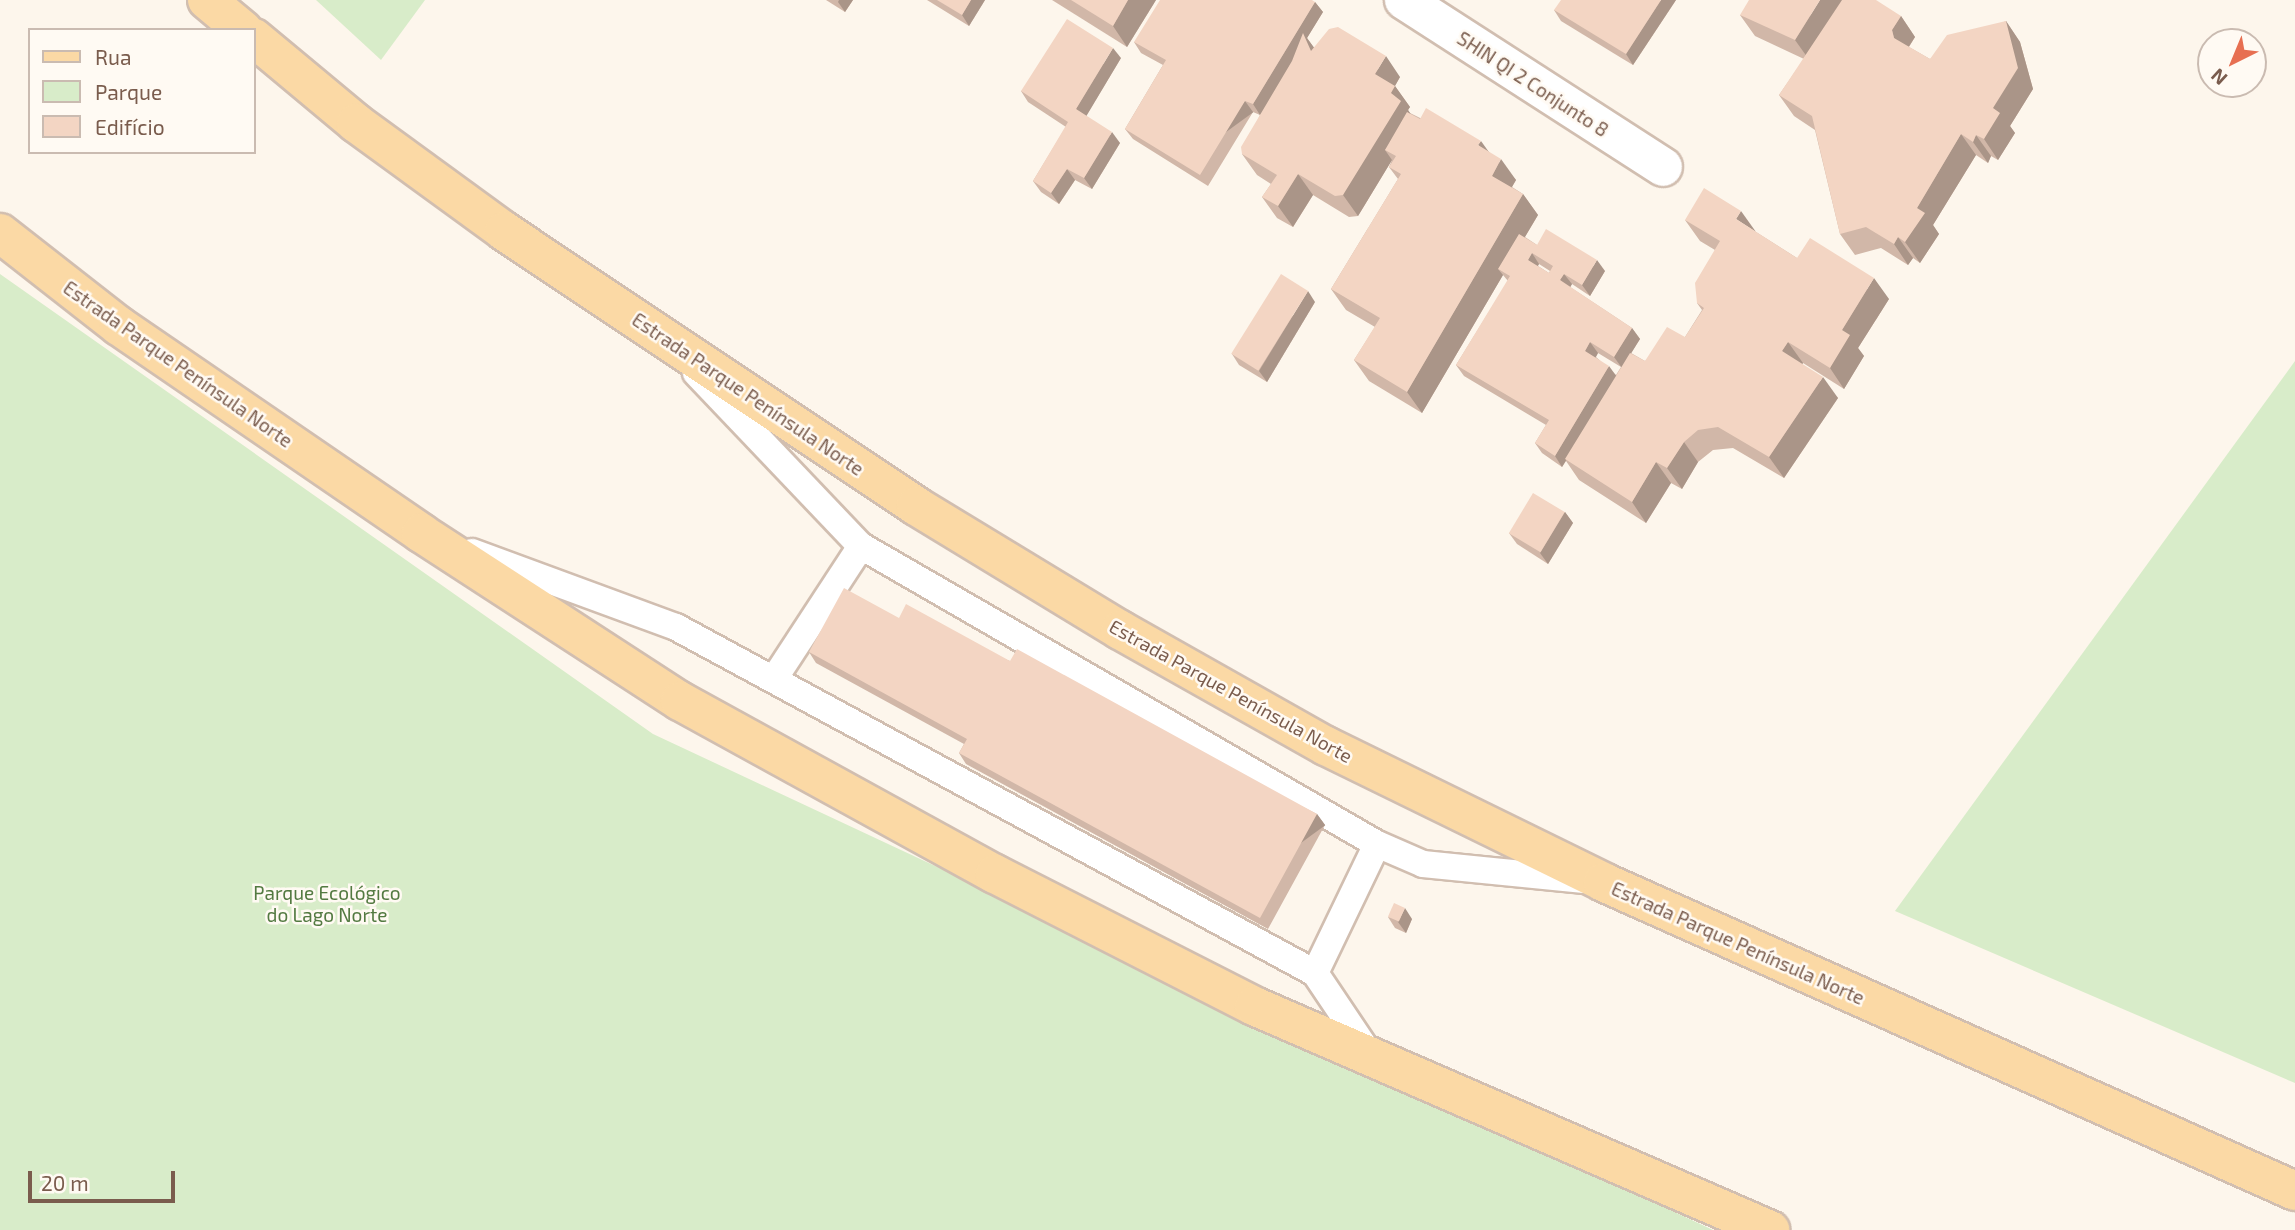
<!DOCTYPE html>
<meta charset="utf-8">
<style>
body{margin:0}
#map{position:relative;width:2295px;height:1230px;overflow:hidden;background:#fdf6ec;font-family:"Exo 2",sans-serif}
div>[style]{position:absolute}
.green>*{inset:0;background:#d8ecc9}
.roads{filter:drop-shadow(2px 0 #d1beb0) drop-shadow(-2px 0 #d1beb0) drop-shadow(0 2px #d1beb0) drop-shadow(0 -2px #d1beb0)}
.service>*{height:26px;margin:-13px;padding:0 13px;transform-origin:13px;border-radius:13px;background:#fff}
.minor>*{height:38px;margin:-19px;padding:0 19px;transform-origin:19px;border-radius:19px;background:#fff}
.primary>*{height:38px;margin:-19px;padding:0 19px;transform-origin:19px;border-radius:19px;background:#fbd9a5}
.wall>*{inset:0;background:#d1b7a8}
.shaded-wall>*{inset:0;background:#aa9588;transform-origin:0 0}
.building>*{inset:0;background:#f3d5c3;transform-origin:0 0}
span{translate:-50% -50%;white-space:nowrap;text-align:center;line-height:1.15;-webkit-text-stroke:5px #fffaf3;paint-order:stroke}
.street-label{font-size:19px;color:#7a5c4d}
.park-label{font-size:19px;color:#537a41}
.legend{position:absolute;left:28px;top:28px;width:228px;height:126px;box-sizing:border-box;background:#fffaf3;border:2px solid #cabbb1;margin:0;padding:9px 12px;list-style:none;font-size:21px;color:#7a5c4d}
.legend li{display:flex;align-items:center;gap:14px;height:35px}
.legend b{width:35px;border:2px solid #cabbb1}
.north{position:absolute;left:2197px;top:28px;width:70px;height:70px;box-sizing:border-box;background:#fffaf3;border:2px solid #cabbb1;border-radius:50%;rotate:223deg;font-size:19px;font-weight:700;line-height:28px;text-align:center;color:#7a5c4d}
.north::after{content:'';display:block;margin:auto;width:24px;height:32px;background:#e76f51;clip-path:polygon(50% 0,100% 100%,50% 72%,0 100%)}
.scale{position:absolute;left:28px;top:1171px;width:147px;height:32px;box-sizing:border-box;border:4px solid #7a5c4d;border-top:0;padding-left:9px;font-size:21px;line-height:24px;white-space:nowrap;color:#7a5c4d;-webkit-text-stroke:5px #fffaf3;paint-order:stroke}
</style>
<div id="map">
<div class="green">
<div style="clip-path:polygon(316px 0,425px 0,381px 60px)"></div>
<div style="clip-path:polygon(0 274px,653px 734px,1713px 1230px,0 1230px)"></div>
<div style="clip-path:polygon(2295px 361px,2295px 1083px,1895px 911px)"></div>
</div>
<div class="roads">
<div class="service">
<div style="left:696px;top:373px;width:239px;rotate:46.4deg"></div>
<div style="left:861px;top:546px;width:596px;rotate:30.01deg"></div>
<div style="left:1377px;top:844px;width:50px;rotate:23.5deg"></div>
<div style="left:1423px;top:864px;width:162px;rotate:5.7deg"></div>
<div style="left:472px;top:552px;width:217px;rotate:20.2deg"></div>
<div style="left:676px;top:627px;width:727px;rotate:28.43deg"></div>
<div style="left:1315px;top:973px;width:99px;rotate:56.1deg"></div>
<div style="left:774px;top:679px;width:159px;rotate:-56.8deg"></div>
<div style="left:1315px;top:973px;width:143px;rotate:-64.3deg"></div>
</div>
<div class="minor">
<div style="left:1404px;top:0;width:308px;rotate:32.8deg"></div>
</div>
<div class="primary">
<div style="left:207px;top:0;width:47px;rotate:39.8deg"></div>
<div style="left:254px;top:38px;width:133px;rotate:39.8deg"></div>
<div style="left:356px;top:123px;width:183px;rotate:36.1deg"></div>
<div style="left:504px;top:231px;width:495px;rotate:33.7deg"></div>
<div style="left:916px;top:506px;width:239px;rotate:31.3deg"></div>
<div style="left:1120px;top:630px;width:236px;rotate:29.4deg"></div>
<div style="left:1326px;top:746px;width:309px;rotate:26.1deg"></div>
<div style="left:1603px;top:882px;width:758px;rotate:24.06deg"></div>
<div style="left:0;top:233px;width:151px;rotate:38deg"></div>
<div style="left:119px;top:326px;width:366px;rotate:34.4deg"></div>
<div style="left:421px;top:533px;width:309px;rotate:33deg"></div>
<div style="left:680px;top:701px;width:359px;rotate:28.8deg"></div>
<div style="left:995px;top:874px;width:291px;rotate:27deg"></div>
<div style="left:1254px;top:1006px;width:563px;rotate:23.47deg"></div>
</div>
</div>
<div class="wall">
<div style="clip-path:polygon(826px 0,853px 0,845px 12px)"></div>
<div style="clip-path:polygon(927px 0,985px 0,969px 26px)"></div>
<div style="clip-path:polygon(1052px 0,1156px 0,1127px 47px)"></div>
<div style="clip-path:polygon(1676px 0,1633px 65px,1561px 21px,1554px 10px)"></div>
<div style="clip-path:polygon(evenodd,1315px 2px,1323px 12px,1307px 38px,1314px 48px,1400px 77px,1395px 86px,1410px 107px,1408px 110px,1410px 113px,1489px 152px,1516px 180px,1512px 187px,1523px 194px,1538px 215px,1525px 237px,1537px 245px,1605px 271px,1590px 296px,1572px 284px,1570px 287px,1632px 328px,1640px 339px,1631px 353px,1645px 361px,1685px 337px,1702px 310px,1697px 303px,1715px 250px,1700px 241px,1685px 220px,1756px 232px,1797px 258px,1889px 299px,1858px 348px,1864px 356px,1844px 389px,1803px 363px,1802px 364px,1838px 398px,1784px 478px,1733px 448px,1713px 450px,1698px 462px,1682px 489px,1671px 483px,1646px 523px,1579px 480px,1566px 461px,1562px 467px,1542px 453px,1535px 443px,1546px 425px,1464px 376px,1456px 365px,1508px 281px,1503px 275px,1422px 413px,1369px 381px,1354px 360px,1375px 327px,1346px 310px,1331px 289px,1398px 179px,1389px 167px,1392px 160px,1358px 216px,1349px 217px,1313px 195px,1293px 227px,1277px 218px,1262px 197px,1271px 184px,1257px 175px,1242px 154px,1260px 115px,1253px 112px,1208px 186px,1133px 139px,1125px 129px,1163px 65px,1141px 53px,1134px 42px,1315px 2px,1539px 264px,1550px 271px,1549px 273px,1538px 266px,1539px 264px,1315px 2px,1598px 353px,1621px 367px,1616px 375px,1596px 357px,1598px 353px)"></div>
<div style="clip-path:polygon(1740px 15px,1901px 16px,1915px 37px,1909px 47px,1930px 59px,2006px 21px,2020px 42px,2033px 89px,2010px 126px,2015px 133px,1998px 160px,1991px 156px,1988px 163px,1976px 155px,1933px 225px,1939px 234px,1920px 263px,1913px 258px,1908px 265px,1881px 248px,1855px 255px,1840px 234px,1815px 130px,1794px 116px,1779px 95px,1804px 59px,1755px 36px)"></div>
<div style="clip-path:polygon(1121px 58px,1086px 116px,1120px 143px,1092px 189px,1075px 180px,1059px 204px,1041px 192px,1033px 181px,1066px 127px,1028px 102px,1021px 91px)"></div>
<div style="clip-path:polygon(1315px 302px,1267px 382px,1239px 365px,1232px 354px)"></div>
<div style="clip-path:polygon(1565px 512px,1573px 523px,1548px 564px,1517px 544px,1509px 533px)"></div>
<div style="clip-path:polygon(899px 618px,1010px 661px,1317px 814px,1325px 825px,1268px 929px,966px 764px,959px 753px,964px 744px,816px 663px,809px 652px)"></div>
<div style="clip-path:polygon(1388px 917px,1412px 919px,1406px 933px,1395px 928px)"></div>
</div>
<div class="shaded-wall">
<div style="clip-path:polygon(839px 0,853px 0,845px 12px,838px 2px)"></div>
<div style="clip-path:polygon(971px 0,985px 0,969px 26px,962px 15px)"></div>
<div style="clip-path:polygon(1128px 0,1156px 0,1127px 47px,1113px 26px)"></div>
<div style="clip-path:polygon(1661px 0,1676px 0,1633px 65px,1626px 54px)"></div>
<div style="clip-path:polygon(1820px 0,1847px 0,1810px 61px,1795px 40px)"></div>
<div style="clip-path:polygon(1315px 2px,1323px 12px,1307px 38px,1318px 53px,1260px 115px,1253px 104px)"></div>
<div style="clip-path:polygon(1901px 16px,1915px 37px,1906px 51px,1894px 38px,1892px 30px)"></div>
<div style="clip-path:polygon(2006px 21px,2020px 42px,2033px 89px,2010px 126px,2015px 133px,1998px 160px,1984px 139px,1993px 108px)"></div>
<div style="clip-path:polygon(1113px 48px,1121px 58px,1084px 120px,1076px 109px)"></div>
<div style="clip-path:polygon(1386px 56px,1400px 77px,1392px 91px,1395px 86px,1410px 107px,1408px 110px,1416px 122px,1385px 150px,1392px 160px,1358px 216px,1343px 195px,1375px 74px)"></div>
<div style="left:1245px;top:101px;width:14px;height:87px;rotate:54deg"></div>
<div style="clip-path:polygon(1112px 132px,1120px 143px,1092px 189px,1084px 178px)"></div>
<div style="clip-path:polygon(1961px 134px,1976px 155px,1933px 225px,1939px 234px,1920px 263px,1905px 242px,1917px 208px)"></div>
<div style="clip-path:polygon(1976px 135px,1991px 156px,1988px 163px,1973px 142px)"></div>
<div style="clip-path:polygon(1481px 141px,1496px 162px,1478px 145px)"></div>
<div style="clip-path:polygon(1501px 159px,1516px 180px,1506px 197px,1492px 176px)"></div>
<div style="clip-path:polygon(1067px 169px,1075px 180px,1059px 204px,1051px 193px)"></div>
<div style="clip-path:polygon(1298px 174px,1313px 195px,1293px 227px,1278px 206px)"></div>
<div style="clip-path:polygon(1523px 194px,1538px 215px,1504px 272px,1498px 269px,1503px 275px,1422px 413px,1407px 392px)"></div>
<div style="clip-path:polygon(1741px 211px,1756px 232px,1736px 219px)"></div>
<div style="clip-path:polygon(1898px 237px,1913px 258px,1908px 265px,1894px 244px)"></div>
<div style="clip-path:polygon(1532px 253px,1539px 264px,1535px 270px,1528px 260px)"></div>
<div style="clip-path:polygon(1597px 260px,1605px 271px,1590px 296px,1582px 285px)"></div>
<div style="clip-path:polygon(1564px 274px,1572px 284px,1568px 291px,1560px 280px)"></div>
<div style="clip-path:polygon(1874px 278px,1889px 299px,1858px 348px,1864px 356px,1844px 389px,1830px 368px,1842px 330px)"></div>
<div style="clip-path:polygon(1308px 291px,1315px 302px,1267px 382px,1259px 371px)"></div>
<div style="clip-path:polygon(1632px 328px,1640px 339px,1622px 368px,1614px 357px)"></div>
<div style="clip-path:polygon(1590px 342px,1598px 353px,1593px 362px,1585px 351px)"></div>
<div style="clip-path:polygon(1788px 342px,1803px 363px,1797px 372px,1782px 351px)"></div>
<div style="clip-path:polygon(1609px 366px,1617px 377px,1562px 467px,1555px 456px)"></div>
<div style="clip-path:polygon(1823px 377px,1838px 398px,1784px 478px,1769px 457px)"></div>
<div style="clip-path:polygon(1684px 442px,1698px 462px,1682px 489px,1667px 468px)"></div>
<div style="clip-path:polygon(1656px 462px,1671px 483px,1646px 523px,1632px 502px)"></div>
<div style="clip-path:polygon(1565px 512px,1573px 523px,1548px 564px,1540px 553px)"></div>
<div style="left:1317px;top:814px;width:14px;height:119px;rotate:54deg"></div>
<div style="clip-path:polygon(1405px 908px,1412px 919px,1406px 933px,1398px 922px)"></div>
</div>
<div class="building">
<div style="clip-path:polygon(937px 0,971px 0,962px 15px)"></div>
<div style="clip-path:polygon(1071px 0,1128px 0,1113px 26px)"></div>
<div style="clip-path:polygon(1160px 0,1312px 0,1315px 2px,1253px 104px,1245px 101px,1200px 175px,1125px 129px,1166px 60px,1134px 42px)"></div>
<div style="clip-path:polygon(1561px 0,1661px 0,1626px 54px,1554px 10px)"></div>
<div style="clip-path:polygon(1749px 0,1820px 0,1795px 40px,1740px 15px)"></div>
<div style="clip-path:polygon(1842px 0,1876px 0,1901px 16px,1892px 30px,1894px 38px,1930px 59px,1947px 35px,2006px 21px,2018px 68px,1993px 108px,2000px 113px,1984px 139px,1976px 135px,1973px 142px,1961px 134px,1917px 208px,1925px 213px,1905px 242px,1898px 237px,1894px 244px,1866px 227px,1840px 234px,1812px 116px,1779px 95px)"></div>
<div style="clip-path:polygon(1067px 19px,1113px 48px,1076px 109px,1112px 132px,1084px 178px,1067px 169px,1051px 193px,1033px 181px,1068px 122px,1021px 91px)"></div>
<div style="clip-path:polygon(1338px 27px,1386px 56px,1375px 74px,1395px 86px,1391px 93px,1401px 101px,1343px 195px,1335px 196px,1298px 174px,1278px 206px,1262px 197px,1277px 175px,1242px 154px,1241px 147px,1292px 61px,1303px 33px,1311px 51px,1329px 29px)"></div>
<div style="clip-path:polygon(1426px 108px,1481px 141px,1478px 145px,1501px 159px,1492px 176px,1523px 194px,1407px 392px,1354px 360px,1380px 318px,1331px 289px,1401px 174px,1389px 167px,1396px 156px,1385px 150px,1407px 112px,1420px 119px)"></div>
<div style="clip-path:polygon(1704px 188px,1741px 211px,1736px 219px,1797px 258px,1810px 238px,1874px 278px,1842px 330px,1850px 335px,1830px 368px,1788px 342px,1782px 351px,1823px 377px,1769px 457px,1718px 427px,1698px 430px,1684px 442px,1667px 468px,1656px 462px,1632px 502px,1565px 459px,1630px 353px,1645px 361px,1667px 327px,1685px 337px,1704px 308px,1697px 303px,1695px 283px,1720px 241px,1685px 220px)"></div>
<div style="clip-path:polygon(evenodd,1546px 229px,1597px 260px,1582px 285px,1564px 274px,1560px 280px,1632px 328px,1614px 357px,1590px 342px,1585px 351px,1609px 366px,1555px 456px,1535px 443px,1549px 420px,1456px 365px,1510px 276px,1498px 269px,1519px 234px,1537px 245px,1546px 229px,1532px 253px,1553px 266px,1549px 273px,1528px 260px,1532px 253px)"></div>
<div style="left:1281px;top:274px;width:32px;height:94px;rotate:32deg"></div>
<div style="left:1533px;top:493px;width:37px;height:47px;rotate:31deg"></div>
<div style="clip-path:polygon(844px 588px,899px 618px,906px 604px,1010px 661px,1017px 649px,1317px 814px,1260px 918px,959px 753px,967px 739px,809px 652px)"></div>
<div style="left:1394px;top:903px;width:12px;height:15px;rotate:24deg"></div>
</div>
<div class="street-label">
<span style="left:1533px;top:84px;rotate:33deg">SHIN QI 2 Conjunto 8</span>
<span style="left:178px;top:364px;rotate:35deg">Estrada Parque Península Norte</span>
<span style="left:748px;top:394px;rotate:34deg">Estrada Parque Península Norte</span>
<span style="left:1231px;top:691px;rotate:29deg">Estrada Parque Península Norte</span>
<span style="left:1738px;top:943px;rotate:24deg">Estrada Parque Península Norte</span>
</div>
<div class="park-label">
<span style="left:327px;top:904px">Parque Ecológico<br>do Lago Norte</span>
</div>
<ul class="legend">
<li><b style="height:9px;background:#fbd9a5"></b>Rua</li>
<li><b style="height:19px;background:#d8ecc9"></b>Parque</li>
<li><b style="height:19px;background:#f3d5c3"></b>Edifício</li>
</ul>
<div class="north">N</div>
<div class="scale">20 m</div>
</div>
